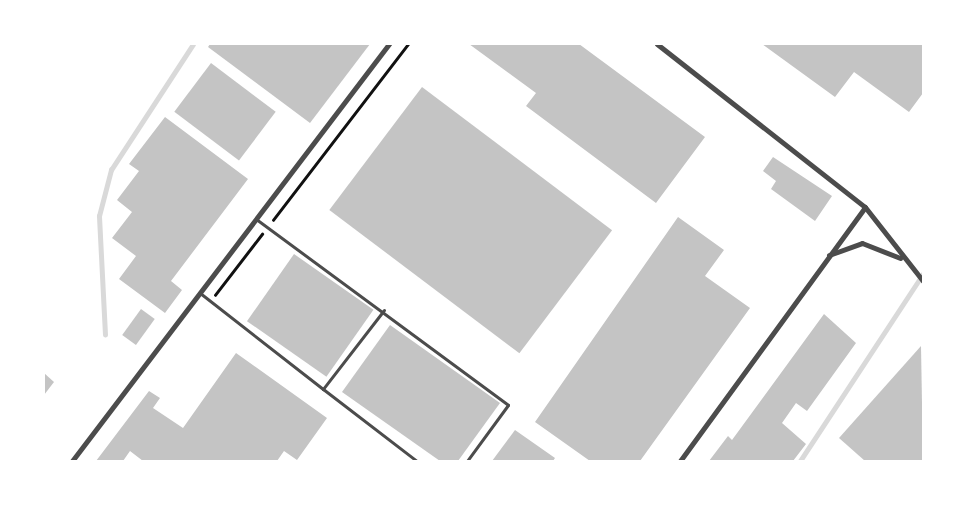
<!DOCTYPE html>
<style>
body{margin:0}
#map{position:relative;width:967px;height:505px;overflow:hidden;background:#fff;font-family:"PT Sans Narrow",sans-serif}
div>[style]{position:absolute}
.stream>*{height:4.5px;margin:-2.25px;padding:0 2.25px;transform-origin:2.25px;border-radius:2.25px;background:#d9d9d9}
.building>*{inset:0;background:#c4c4c4;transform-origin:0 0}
.path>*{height:2.5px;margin:-1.25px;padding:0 1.25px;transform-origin:1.25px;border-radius:1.25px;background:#111}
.service>*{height:3px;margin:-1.5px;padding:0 1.5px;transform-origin:1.5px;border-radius:1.5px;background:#4c4c4c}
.minor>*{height:5px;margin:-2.5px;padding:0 2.5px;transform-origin:2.5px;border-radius:2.5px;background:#4c4c4c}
span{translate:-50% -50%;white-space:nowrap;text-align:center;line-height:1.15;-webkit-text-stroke:5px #fff;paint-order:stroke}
.frame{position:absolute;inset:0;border:45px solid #fff;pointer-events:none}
</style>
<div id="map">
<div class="stream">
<div style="left:105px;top:335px;width:119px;rotate:-92.9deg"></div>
<div style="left:99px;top:216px;width:48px;rotate:-75.4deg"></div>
<div style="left:111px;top:170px;width:150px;rotate:-56.9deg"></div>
<div style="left:800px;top:461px;width:224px;rotate:-56.7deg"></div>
</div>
<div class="building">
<div style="clip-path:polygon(210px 44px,370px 44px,310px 123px,208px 47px)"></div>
<div style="clip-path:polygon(469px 44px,579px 44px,705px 137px,656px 203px,526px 106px,536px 93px)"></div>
<div style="clip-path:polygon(762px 44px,923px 44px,923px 93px,909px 112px,854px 72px,835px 97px)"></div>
<div style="left:211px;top:63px;width:81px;height:61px;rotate:37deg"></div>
<div style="left:422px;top:87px;width:238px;height:154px;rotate:37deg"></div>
<div style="clip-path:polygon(165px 117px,248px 179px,171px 281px,182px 290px,165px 313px,119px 279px,136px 256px,112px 238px,132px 212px,117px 200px,139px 171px,129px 164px)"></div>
<div style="clip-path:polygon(773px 157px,832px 196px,815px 221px,771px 189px,776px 181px,763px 171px)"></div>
<div style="clip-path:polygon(678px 217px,724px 250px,705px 276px,750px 308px,640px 461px,590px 461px,535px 422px)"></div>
<div style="left:294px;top:254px;width:97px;height:82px;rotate:35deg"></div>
<div style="left:141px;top:309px;width:17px;height:32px;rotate:36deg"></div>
<div style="clip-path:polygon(824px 314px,856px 343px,807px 411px,796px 403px,782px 423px,806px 444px,793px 461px,709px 461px,728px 436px,732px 440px)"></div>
<div style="clip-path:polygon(390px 325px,500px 403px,458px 461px,440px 461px,342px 392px)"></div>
<div style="clip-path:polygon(921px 346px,923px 461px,865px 461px,839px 438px)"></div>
<div style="clip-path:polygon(236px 353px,327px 418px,297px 460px,284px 451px,277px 461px,143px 461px,130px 451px,123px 461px,96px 461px,149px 391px,160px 398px,153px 408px,183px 428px)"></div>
<div style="clip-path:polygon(44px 373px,54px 382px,44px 395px)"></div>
<div style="clip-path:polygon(515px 430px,555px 458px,553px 461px,492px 461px)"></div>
</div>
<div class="path">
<div style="left:273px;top:220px;width:222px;rotate:-52.5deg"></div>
<div style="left:215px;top:295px;width:77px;rotate:-52.4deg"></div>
</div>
<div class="service">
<div style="left:256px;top:219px;width:313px;rotate:36.4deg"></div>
<div style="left:508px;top:405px;width:69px;rotate:126.2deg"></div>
<div style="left:200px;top:293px;width:156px;rotate:38deg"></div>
<div style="left:384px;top:310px;width:100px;rotate:127.7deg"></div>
<div style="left:323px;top:389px;width:118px;rotate:37.5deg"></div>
</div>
<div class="minor">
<div style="left:657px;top:44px;width:264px;rotate:38.1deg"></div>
<div style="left:865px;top:207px;width:94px;rotate:51.9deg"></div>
<div style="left:829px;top:255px;width:35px;rotate:-20deg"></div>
<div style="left:862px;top:243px;width:41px;rotate:21.5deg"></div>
<div style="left:72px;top:461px;width:524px;rotate:-52.76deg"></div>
<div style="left:680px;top:461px;width:314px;rotate:-53.9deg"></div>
</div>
<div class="frame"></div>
</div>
